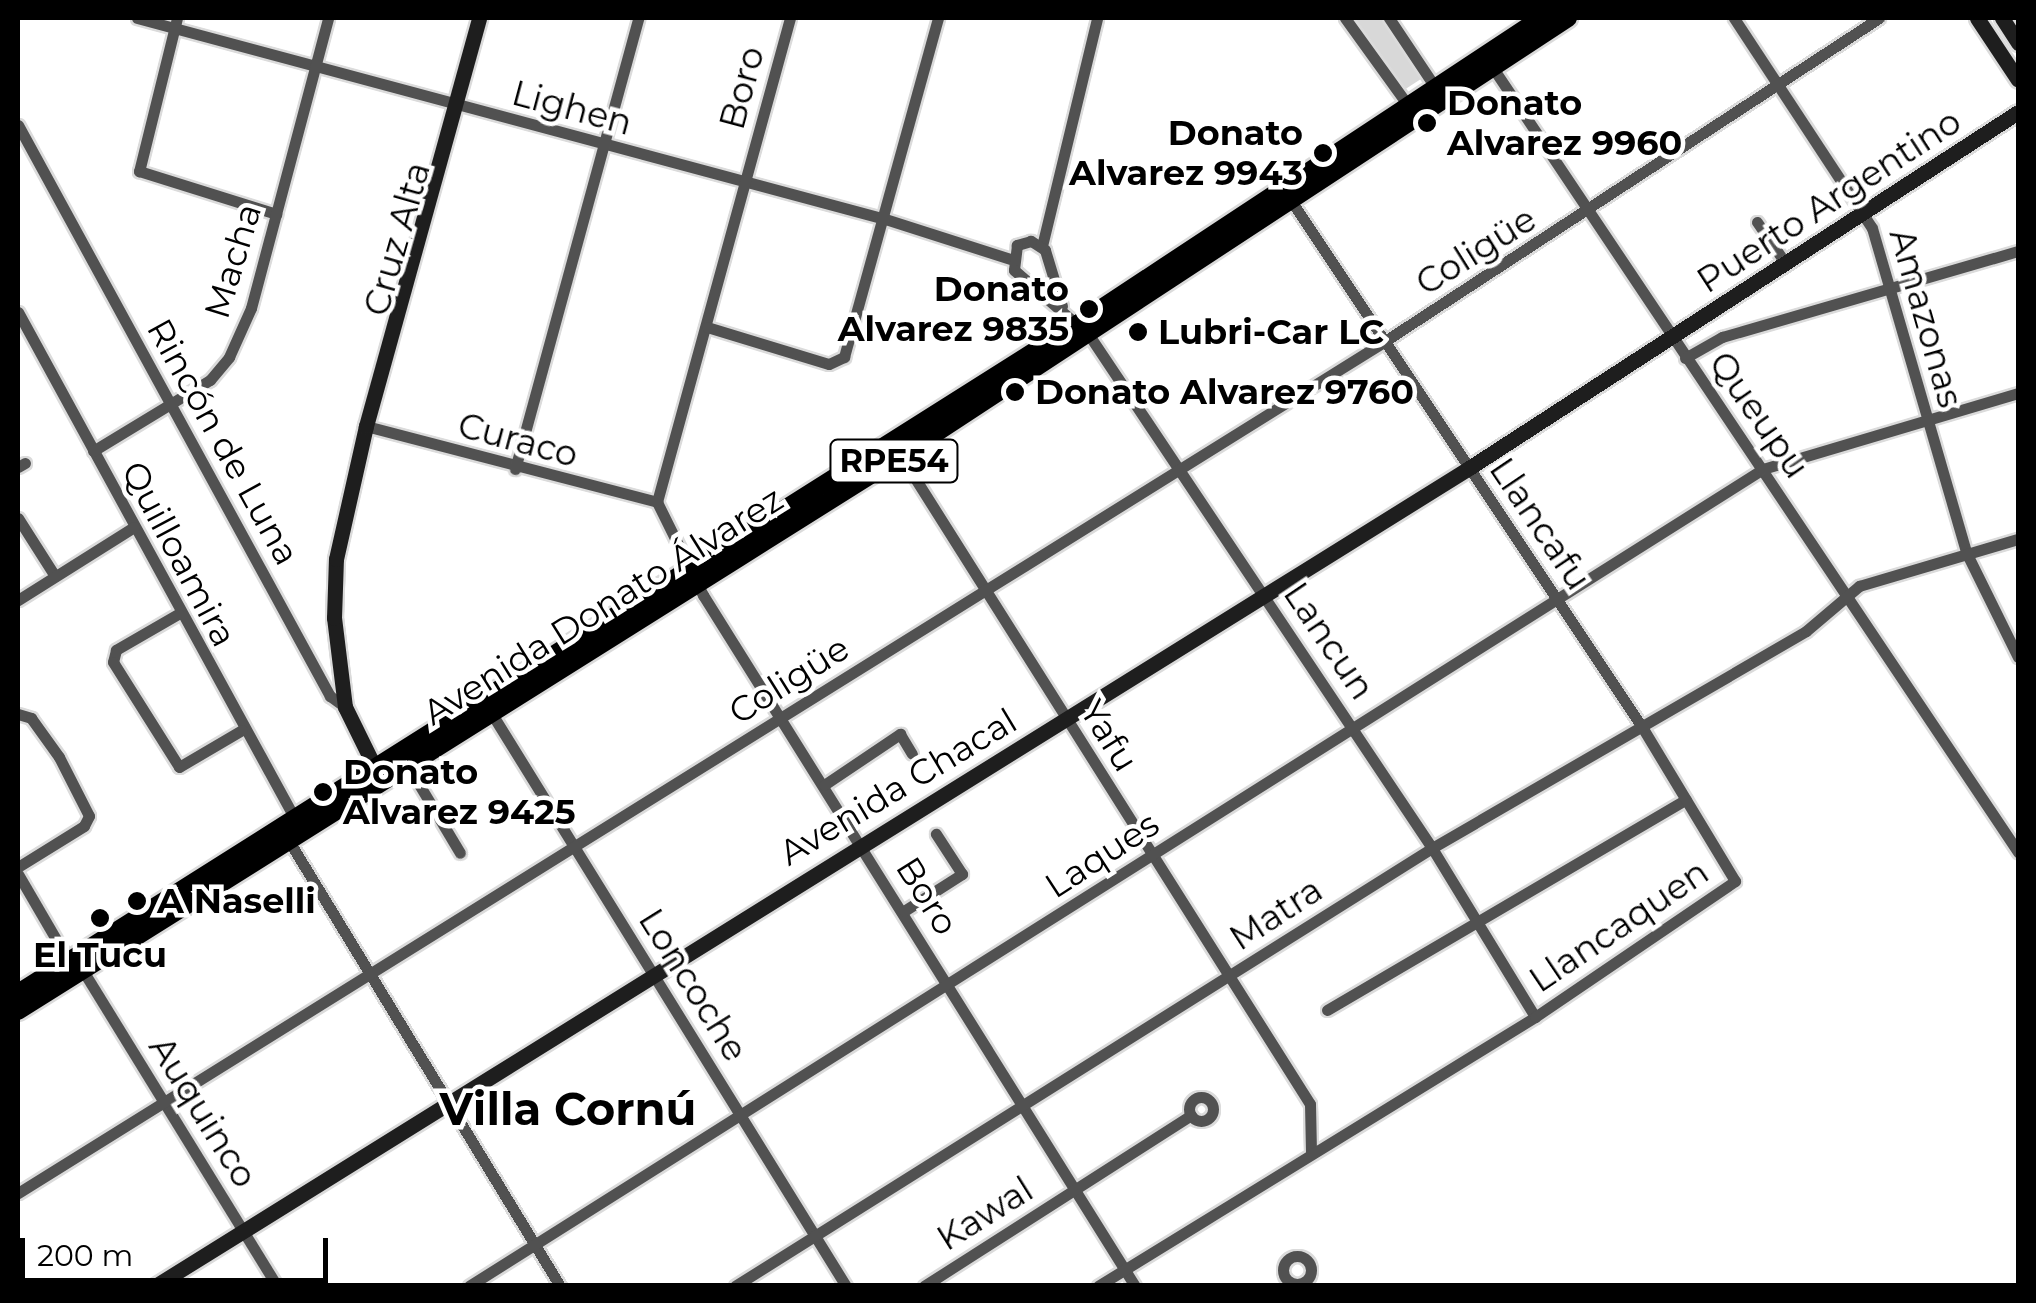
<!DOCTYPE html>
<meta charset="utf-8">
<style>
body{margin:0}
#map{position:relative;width:2036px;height:1303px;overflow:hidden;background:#fff;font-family:Montserrat,sans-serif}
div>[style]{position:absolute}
.green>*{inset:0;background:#d8d8d8}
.roads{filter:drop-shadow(2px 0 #dbdbdb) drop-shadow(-2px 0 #dbdbdb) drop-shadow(0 2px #dbdbdb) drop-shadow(0 -2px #dbdbdb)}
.street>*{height:11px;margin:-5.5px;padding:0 5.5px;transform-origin:5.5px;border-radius:5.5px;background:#515151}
.street>.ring{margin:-5.5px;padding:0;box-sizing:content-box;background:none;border:11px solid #515151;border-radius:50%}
.secondary>*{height:15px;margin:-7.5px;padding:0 7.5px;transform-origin:7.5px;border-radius:7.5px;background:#1e1e1e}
.primary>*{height:18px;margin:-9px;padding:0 9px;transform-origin:9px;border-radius:9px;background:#000}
.dots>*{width:28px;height:28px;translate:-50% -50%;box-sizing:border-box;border:5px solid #fff;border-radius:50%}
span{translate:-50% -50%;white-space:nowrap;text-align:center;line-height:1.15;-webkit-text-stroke:9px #fff;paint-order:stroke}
.shield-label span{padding:2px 8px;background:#fff;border:2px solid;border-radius:8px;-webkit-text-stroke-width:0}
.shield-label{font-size:32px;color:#000;font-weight:700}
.street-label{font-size:35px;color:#000}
.poi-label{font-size:35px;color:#000;font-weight:700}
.left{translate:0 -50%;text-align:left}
.right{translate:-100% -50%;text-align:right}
.district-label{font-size:45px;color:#000;font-weight:700}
.frame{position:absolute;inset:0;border:20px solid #000;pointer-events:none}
.scale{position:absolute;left:20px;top:1238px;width:308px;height:45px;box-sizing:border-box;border:5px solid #000;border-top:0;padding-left:12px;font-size:30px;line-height:35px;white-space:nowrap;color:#000;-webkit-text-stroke:8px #fff;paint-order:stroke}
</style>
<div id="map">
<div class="green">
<div style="clip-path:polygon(1351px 18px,1384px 18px,1424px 77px,1404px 90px)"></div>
</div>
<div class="roads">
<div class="street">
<div style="left:137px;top:18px;width:775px;rotate:15.04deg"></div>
<div style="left:885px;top:219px;width:131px;rotate:17.7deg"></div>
<div style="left:177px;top:18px;width:158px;rotate:103.9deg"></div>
<div style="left:139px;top:171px;width:144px;rotate:17.4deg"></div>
<div style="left:790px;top:18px;width:502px;rotate:105.37deg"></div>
<div style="left:657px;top:502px;width:104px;rotate:63.7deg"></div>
<div style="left:703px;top:595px;width:815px;rotate:57.99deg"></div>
<div style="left:1345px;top:18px;width:111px;rotate:54.2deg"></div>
<div style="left:1389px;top:18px;width:90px;rotate:56.3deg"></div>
<div style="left:1734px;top:18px;width:251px;rotate:56.7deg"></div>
<div style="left:1872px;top:228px;width:340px;rotate:73.8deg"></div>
<div style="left:1967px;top:554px;width:115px;rotate:63.7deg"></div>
<div style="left:1493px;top:68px;width:944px;rotate:56.19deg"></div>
<div style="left:18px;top:125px;width:651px;rotate:61.35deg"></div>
<div style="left:330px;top:696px;width:19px;rotate:36deg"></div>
<div style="left:1757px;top:222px;width:51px;rotate:55.4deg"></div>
<div style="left:1042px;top:246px;width:235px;rotate:-76.4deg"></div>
<div style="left:1062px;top:306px;width:59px;rotate:-106.9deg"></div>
<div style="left:1045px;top:250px;width:17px;rotate:-147deg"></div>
<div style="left:1031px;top:241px;width:15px;rotate:164deg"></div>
<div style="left:1017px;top:245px;width:25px;rotate:97deg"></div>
<div style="left:1014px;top:270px;width:99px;rotate:40.9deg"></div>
<div style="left:1089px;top:335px;width:617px;rotate:56.23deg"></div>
<div style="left:1432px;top:848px;width:198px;rotate:58.6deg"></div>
<div style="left:18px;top:312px;width:578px;rotate:61.35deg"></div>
<div style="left:707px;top:327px;width:127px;rotate:16.9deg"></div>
<div style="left:829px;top:364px;width:17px;rotate:-25deg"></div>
<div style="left:844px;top:357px;width:352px;rotate:-74.5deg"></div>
<div style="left:1685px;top:358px;width:43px;rotate:-29.6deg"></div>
<div style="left:1722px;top:337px;width:308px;rotate:-16.2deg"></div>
<div style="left:366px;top:426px;width:301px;rotate:14.6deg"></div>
<div style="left:93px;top:451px;width:137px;rotate:-31.3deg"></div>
<div style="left:210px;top:380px;width:30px;rotate:-50deg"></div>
<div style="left:229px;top:357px;width:54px;rotate:-65.8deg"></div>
<div style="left:251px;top:308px;width:300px;rotate:-75.1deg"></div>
<div style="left:901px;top:456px;width:766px;rotate:57.74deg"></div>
<div style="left:1310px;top:1104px;width:49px;rotate:88.8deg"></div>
<div style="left:18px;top:467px;width:8px;rotate:-30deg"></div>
<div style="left:515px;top:469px;width:467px;rotate:-74.7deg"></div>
<div style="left:18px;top:518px;width:69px;rotate:57.5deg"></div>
<div style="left:18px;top:600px;width:137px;rotate:-32.2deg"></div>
<div style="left:178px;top:614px;width:72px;rotate:149.9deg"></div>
<div style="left:116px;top:650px;width:12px;rotate:104deg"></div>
<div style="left:113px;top:662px;width:124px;rotate:57.8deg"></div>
<div style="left:179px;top:767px;width:73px;rotate:-30.4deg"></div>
<div style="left:18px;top:714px;width:14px;rotate:17deg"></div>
<div style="left:31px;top:718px;width:48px;rotate:54.3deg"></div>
<div style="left:59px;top:757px;width:66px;rotate:63deg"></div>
<div style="left:89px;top:816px;width:11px;rotate:117deg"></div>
<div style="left:84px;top:826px;width:78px;rotate:148.2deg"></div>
<div style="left:492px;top:714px;width:673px;rotate:58.25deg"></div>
<div style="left:408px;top:766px;width:101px;rotate:59.1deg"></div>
<div style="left:824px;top:785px;width:92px;rotate:-33.9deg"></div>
<div style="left:900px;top:734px;width:23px;rotate:59deg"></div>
<div style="left:289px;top:841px;width:521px;rotate:58.66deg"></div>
<div style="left:18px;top:874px;width:99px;rotate:59.8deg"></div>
<div style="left:904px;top:911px;width:69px;rotate:-32.5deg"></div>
<div style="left:962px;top:874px;width:48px;rotate:-123deg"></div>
<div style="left:82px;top:969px;width:372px;rotate:58.4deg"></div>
<div style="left:1327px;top:1010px;width:416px;rotate:-30.4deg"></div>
<div class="ring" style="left:1189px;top:1097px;width:13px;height:13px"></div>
<div style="left:18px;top:1193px;width:1611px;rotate:-31.93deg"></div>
<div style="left:1385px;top:341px;width:590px;rotate:-33.18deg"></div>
<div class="ring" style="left:1283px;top:1256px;width:17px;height:17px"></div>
<div style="left:469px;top:1286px;width:1530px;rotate:-32.27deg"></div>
<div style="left:1763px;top:469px;width:266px;rotate:-16.6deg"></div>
<div style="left:735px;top:1286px;width:823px;rotate:-32.15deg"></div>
<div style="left:1432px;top:848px;width:432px;rotate:-30.1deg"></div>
<div style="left:1806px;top:631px;width:70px;rotate:-40.3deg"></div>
<div style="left:1859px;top:586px;width:166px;rotate:-16.5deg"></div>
<div style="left:924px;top:1286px;width:317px;rotate:-32.6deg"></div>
<div style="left:1098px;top:1286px;width:513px;rotate:-31.61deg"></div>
<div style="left:1535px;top:1017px;width:242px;rotate:-34.2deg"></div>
<div style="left:1735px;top:881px;width:176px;rotate:-121.1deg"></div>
<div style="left:1644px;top:730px;width:635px;rotate:-123.69deg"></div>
</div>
<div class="secondary">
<div style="left:1977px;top:18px;width:74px;rotate:56.5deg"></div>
<div style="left:2002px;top:18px;width:30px;rotate:57deg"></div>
<div style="left:379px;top:776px;width:77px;rotate:-116.2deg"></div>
<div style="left:345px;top:707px;width:90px;rotate:-97deg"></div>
<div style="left:334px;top:618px;width:59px;rotate:-88.1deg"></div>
<div style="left:336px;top:559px;width:136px;rotate:-77.3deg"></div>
<div style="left:366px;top:426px;width:423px;rotate:-74.5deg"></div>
<div style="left:155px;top:1286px;width:1548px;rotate:-31.9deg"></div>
<div style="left:1469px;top:468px;width:654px;rotate:-32.96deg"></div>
</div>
<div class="primary">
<div style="left:18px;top:993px;width:1255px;rotate:-32.27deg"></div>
<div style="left:1079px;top:323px;width:554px;rotate:-33.43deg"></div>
<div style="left:18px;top:1011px;width:1043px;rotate:-32.15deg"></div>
<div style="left:901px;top:456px;width:798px;rotate:-33.29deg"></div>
</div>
</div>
<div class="dots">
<div style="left:1427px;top:123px;background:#000"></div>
<div style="left:1323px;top:153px;background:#000"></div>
<div style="left:1089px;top:309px;background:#000"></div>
<div style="left:1138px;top:332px;background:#000"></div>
<div style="left:1015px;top:392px;background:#000"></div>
<div style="left:323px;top:792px;background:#000"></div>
<div style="left:137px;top:901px;background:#000"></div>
<div style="left:100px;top:918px;background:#000"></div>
</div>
<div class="shield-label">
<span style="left:894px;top:461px">RPE54</span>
</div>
<div class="street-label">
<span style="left:742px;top:88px;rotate:-75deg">Boro</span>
<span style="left:572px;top:108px;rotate:15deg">Lighen</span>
<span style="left:1829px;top:201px;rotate:-33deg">Puerto Argentino</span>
<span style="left:397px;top:239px;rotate:-74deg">Cruz Alta</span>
<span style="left:1476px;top:251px;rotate:-32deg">Coligüe</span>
<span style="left:233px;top:261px;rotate:-73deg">Macha</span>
<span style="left:1926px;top:318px;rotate:74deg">Amazonas</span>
<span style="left:1759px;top:415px;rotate:55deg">Queupu</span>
<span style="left:518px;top:440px;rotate:15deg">Curaco</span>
<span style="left:223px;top:442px;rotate:61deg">Rincón de Luna</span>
<span style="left:1540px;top:524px;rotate:56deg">Llancafu</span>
<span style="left:179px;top:554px;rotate:62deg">Quilloamira</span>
<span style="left:603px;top:606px;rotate:-32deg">Avenida Donato Álvarez</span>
<span style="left:1329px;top:641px;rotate:56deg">Lancun</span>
<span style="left:789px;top:680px;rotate:-32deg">Coligüe</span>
<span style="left:1109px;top:736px;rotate:58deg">Yafu</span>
<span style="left:898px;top:787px;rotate:-31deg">Avenida Chacal</span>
<span style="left:1102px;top:855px;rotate:-33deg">Laques</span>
<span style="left:927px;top:896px;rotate:58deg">Boro</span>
<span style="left:1276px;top:914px;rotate:-33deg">Matra</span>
<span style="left:1619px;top:926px;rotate:-34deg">Llancaquen</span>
<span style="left:693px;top:985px;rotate:58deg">Loncoche</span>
<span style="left:203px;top:1112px;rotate:58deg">Auquinco</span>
<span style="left:985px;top:1214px;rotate:-32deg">Kawal</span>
</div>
<div class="poi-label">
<span class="left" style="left:1447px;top:123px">Donato<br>Alvarez 9960</span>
<span class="right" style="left:1303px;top:153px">Donato<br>Alvarez 9943</span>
<span class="right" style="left:1069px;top:309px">Donato<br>Alvarez 9835</span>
<span class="left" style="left:1158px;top:332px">Lubri-Car LC</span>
<span class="left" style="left:1035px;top:392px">Donato Alvarez 9760</span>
<span class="left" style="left:343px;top:792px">Donato<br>Alvarez 9425</span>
<span class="left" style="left:157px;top:901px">A Naselli</span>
<span style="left:100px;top:955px">El Tucu</span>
</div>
<div class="district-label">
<span style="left:568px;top:1109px">Villa Cornú</span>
</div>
<div class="frame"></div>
<div class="scale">200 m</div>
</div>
